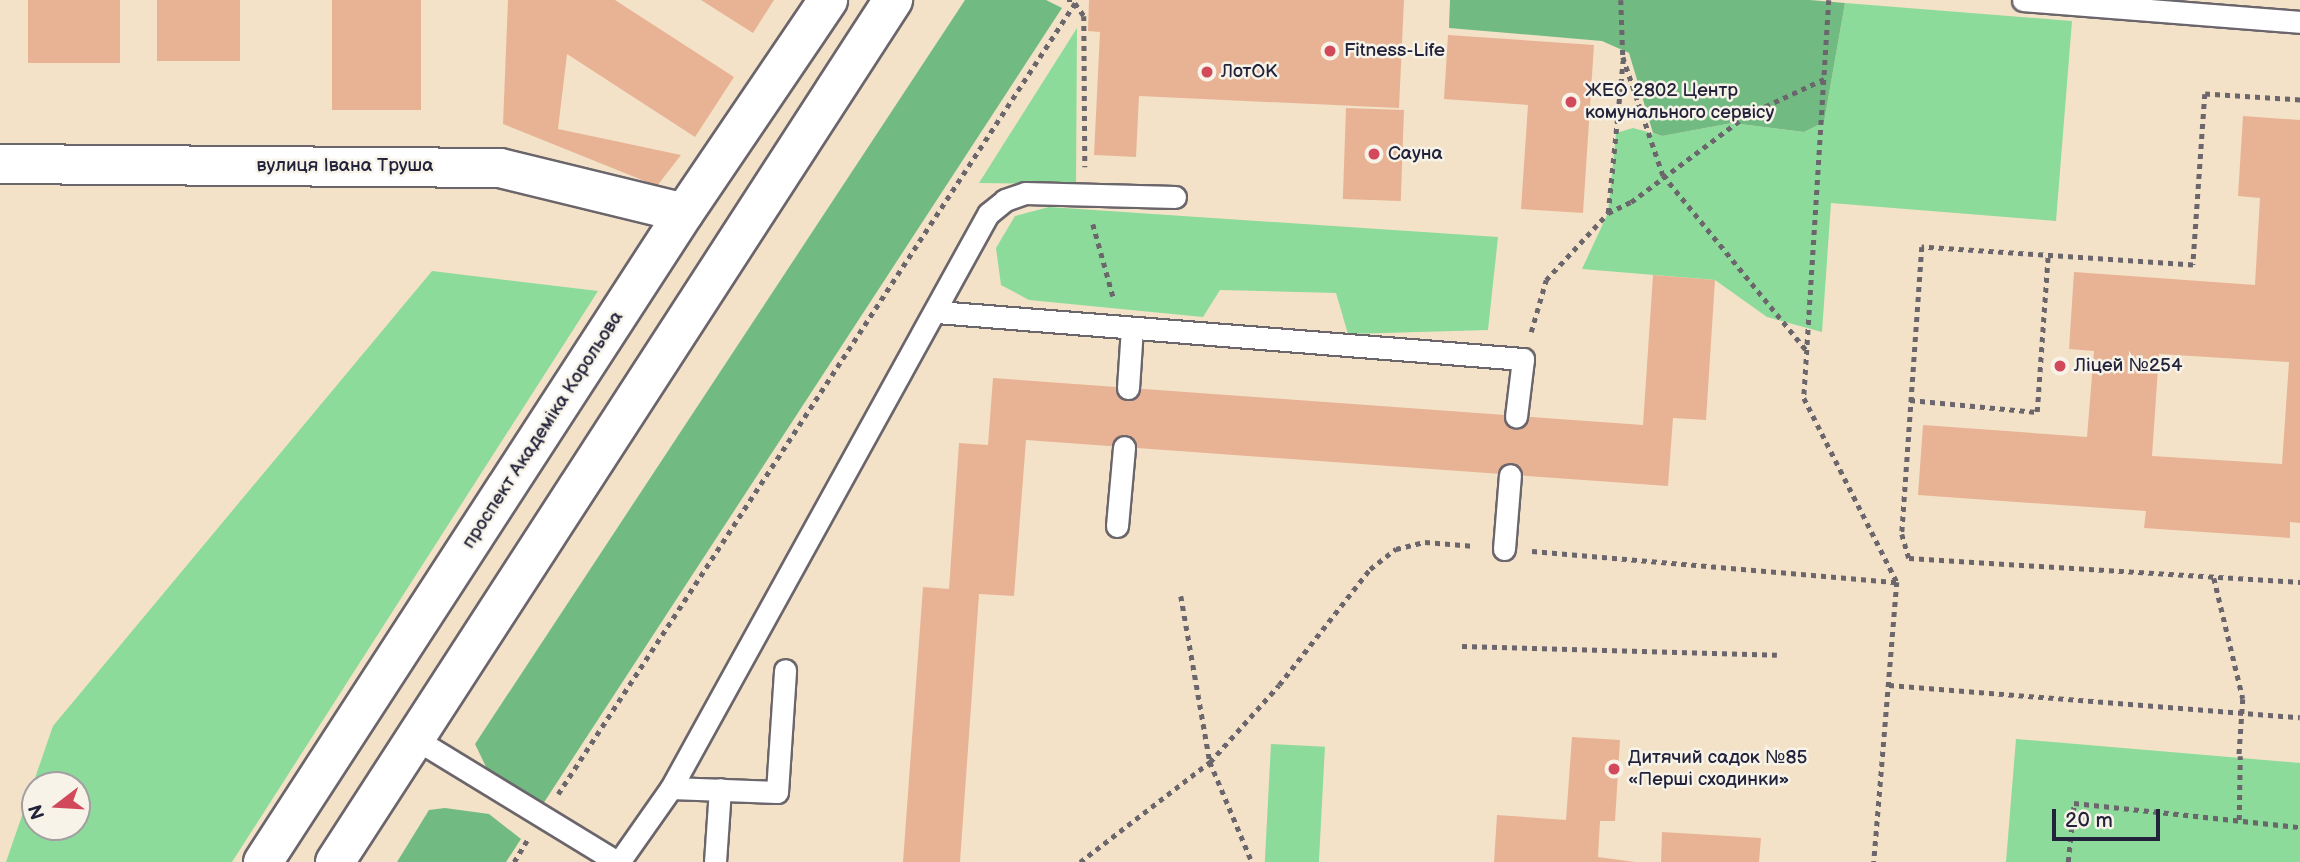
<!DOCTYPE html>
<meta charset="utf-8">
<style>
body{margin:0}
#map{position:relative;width:2300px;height:862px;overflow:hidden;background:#f3e2c7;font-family:"Balsamiq Sans",sans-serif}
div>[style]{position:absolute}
.green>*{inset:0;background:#8cdb9a;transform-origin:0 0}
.forest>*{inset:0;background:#71bb82}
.building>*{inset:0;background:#e8b394;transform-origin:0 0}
.path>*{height:4.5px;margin-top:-2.25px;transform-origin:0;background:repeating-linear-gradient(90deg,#6b656c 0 5px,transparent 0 10px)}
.roads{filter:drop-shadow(2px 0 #6b656c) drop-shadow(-2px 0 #6b656c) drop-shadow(0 2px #6b656c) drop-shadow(0 -2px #6b656c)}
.lane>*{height:21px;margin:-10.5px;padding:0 10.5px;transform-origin:10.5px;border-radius:10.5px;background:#fff}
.street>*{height:38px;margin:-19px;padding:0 19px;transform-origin:19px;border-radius:19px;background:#fff}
.secondary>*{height:38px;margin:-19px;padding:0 19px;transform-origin:19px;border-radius:19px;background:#fff}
.dots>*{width:19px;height:19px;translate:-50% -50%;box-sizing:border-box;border:4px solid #f7f3e8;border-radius:50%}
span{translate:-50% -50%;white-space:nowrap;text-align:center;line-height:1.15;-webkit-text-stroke:5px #f7f3e8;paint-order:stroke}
.poi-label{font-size:19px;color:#22223b}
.left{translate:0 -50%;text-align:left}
.street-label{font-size:19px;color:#22223b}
.north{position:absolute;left:21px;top:771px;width:70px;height:70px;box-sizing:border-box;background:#f7f3e8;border:2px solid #a29fa3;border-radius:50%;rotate:253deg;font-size:19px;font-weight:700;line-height:28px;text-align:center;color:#22223b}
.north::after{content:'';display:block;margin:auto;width:24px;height:32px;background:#d1495b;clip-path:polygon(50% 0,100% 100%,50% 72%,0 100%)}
.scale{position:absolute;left:2052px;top:809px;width:108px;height:32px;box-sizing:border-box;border:4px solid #22223b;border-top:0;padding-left:9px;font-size:21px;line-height:24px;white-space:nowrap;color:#22223b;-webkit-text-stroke:5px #f7f3e8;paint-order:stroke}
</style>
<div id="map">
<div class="green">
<div style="clip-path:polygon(1845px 3px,2072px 21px,2056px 221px,1831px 203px,1822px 332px,1767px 317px,1715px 280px,1582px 269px,1608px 213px,1616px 133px,1633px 128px,1662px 136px,1732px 123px,1804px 132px,1824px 122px)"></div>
<div style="clip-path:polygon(1077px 28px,1076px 184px,979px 183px)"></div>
<div style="clip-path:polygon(1049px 207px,1498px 237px,1488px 330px,1348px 334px,1336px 293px,1220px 290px,1203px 317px,1029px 300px,1001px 285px,996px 248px,1015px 216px)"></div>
<div style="clip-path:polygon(evenodd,432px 271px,598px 291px,232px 862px,6px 862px,53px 726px,432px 271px,35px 785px,77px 785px,77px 827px,35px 827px,35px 785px)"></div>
<div style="clip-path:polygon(2016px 739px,2300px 763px,2300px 862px,2006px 862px)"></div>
<div style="left:1271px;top:744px;width:54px;height:118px;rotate:3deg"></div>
</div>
<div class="forest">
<div style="clip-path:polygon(965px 0,1046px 0,1062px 8px,541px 807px,489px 773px,475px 744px)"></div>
<div style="clip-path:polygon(1450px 0,1810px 0,1845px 3px,1824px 122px,1804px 132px,1732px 123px,1662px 136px,1653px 133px,1629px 53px,1602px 41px,1449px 28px)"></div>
<div style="clip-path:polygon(445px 808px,489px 814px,521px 839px,506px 862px,397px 862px,429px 810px)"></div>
</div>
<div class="building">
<div style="left:28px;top:0;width:92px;height:63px"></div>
<div style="left:157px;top:0;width:83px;height:61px"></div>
<div style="left:332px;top:0;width:89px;height:110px"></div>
<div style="clip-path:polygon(508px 0,615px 0,734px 77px,695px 137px,567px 54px,558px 129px,681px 155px,657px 186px,503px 124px)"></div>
<div style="clip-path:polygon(701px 0,774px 0,753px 33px)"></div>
<div style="clip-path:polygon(1089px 0,1404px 0,1399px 108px,1139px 96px,1136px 157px,1094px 155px,1100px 32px,1088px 31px)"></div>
<div style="clip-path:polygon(1448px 35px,1594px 45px,1583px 213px,1521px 209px,1528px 105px,1444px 99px)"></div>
<div style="left:1346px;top:108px;width:58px;height:91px;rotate:2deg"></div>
<div style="clip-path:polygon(evenodd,2243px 116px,2300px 120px,2300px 523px,2290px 522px,2290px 538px,2144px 528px,2146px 511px,1918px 495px,1923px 425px,2087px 437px,2094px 351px,2069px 349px,2074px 272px,2255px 285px,2260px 198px,2238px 196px,2243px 116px,2159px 354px,2289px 362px,2282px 464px,2152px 456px,2159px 354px)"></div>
<div style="clip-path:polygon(1653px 275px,1715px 280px,1706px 420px,1673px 418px,1668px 486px,1026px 440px,1014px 596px,979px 594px,960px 862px,903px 862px,923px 587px,949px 589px,959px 443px,988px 445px,993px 378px,1643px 425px)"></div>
<div style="clip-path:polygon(1572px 737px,1620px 740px,1615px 821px,1600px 821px,1598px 857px,1635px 862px,1494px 862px,1497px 815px,1566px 820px)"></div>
<div style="clip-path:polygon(1662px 832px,1761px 838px,1759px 862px,1661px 862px)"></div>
</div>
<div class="path">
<div style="left:1067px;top:0;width:10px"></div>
<div style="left:1621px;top:0;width:57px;rotate:88deg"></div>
<div style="left:1623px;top:57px;width:125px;rotate:71.3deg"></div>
<div style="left:1663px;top:175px;width:227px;rotate:50.7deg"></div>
<div style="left:1829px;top:0;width:399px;rotate:93.6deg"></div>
<div style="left:1804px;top:398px;width:206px;rotate:63.2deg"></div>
<div style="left:1897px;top:582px;width:281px;rotate:94.7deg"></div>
<div style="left:2300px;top:100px;width:95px;rotate:-176.4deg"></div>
<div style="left:2205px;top:94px;width:171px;rotate:94deg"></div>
<div style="left:2193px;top:265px;width:272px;rotate:-176.2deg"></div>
<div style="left:1922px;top:247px;width:288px;rotate:94deg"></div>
<div style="left:1902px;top:534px;width:25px;rotate:74deg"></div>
<div style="left:1909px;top:558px;width:392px;rotate:3.5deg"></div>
<div style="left:1608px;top:213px;width:153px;rotate:-84.4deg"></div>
<div style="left:1093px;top:224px;width:75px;rotate:74.5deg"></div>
<div style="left:1531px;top:332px;width:54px;rotate:-73.9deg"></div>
<div style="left:1546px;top:280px;width:91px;rotate:-47.2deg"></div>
<div style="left:1608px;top:213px;width:25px;rotate:-26deg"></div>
<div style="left:1631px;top:202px;width:145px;rotate:-36.9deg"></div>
<div style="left:1747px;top:115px;width:85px;rotate:-25.1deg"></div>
<div style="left:1910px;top:400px;width:128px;rotate:5.4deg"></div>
<div style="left:2037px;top:412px;width:156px;rotate:-86deg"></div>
<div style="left:1532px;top:551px;width:366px;rotate:4.9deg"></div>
<div style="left:2214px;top:578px;width:124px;rotate:76.5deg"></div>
<div style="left:2243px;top:699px;width:59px;rotate:93.9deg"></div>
<div style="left:1181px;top:596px;width:169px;rotate:80.1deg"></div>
<div style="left:1210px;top:762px;width:108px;rotate:67.2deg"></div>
<div style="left:1462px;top:646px;width:315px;rotate:1.6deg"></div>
<div style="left:1889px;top:685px;width:412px;rotate:4.5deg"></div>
<div style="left:558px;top:794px;width:945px;rotate:-56.83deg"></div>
<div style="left:1075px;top:3px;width:16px;rotate:55deg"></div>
<div style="left:1084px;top:16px;width:151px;rotate:89.6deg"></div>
<div style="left:2239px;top:820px;width:64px;rotate:-89.1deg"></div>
<div style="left:514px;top:862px;width:27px;rotate:-59deg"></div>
<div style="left:1080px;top:862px;width:164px;rotate:-37.6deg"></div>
<div style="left:1210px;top:762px;width:103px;rotate:-48.1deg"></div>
<div style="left:1279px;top:685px;width:147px;rotate:-51.9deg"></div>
<div style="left:1370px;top:569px;width:33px;rotate:-38deg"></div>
<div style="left:1396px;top:549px;width:30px;rotate:-14deg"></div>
<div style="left:1425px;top:542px;width:50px;rotate:4.6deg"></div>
<div style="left:2068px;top:862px;width:59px;rotate:-84.2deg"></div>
<div style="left:2074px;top:803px;width:227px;rotate:6.1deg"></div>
</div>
<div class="roads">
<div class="lane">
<div style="left:2023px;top:0;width:278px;rotate:4.5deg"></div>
<div style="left:937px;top:312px;width:588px;rotate:4.59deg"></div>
<div style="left:1523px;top:359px;width:58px;rotate:96.9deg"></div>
<div style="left:1128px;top:388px;width:60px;rotate:-86.2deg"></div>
<div style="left:1117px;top:526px;width:79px;rotate:-84.9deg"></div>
<div style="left:1504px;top:549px;width:74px;rotate:-85.4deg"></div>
<div style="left:414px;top:738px;width:238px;rotate:31.4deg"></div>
<div style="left:671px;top:788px;width:106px;rotate:2.2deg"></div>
<div style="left:777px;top:792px;width:122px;rotate:-86.2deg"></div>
<div style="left:619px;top:862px;width:90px;rotate:-54.9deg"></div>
<div style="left:671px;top:788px;width:656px;rotate:-61.09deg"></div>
<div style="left:988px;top:214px;width:22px;rotate:-39deg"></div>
<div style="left:1005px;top:200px;width:21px;rotate:-19deg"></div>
<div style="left:1025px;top:193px;width:150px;rotate:1.5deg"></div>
<div style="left:715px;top:862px;width:73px;rotate:-86.1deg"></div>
</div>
<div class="street">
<div style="left:0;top:164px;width:500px;rotate:0.46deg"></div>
<div style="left:500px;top:168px;width:189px;rotate:13.7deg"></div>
</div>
<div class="secondary">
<div style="left:263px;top:862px;width:774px;rotate:-57.03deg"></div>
<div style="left:684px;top:213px;width:257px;rotate:-55.9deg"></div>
<div style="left:335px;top:862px;width:1027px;rotate:-57.08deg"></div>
</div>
</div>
<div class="dots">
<div style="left:1330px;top:51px;background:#d1495b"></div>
<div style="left:1207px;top:72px;background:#d1495b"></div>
<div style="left:1571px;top:102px;background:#d1495b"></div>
<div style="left:1374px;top:154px;background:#d1495b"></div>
<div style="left:2060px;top:366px;background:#d1495b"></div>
<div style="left:1614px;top:769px;background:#d1495b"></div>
</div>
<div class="poi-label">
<span class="left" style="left:1344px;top:51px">Fitness-Life</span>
<span class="left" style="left:1221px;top:72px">ЛотОК</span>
<span class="left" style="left:1585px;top:102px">ЖЕО 2802 Центр<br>комунального сервісу</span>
<span class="left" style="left:1388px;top:154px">Сауна</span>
<span class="left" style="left:2074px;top:366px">Ліцей №254</span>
<span class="left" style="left:1628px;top:769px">Дитячий садок №85<br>«Перші сходинки»</span>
</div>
<div class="street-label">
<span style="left:345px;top:166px">вулиця Івана Труша</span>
<span style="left:543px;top:430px;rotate:-57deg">проспект Академіка Корольова</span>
</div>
<div class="north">N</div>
<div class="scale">20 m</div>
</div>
